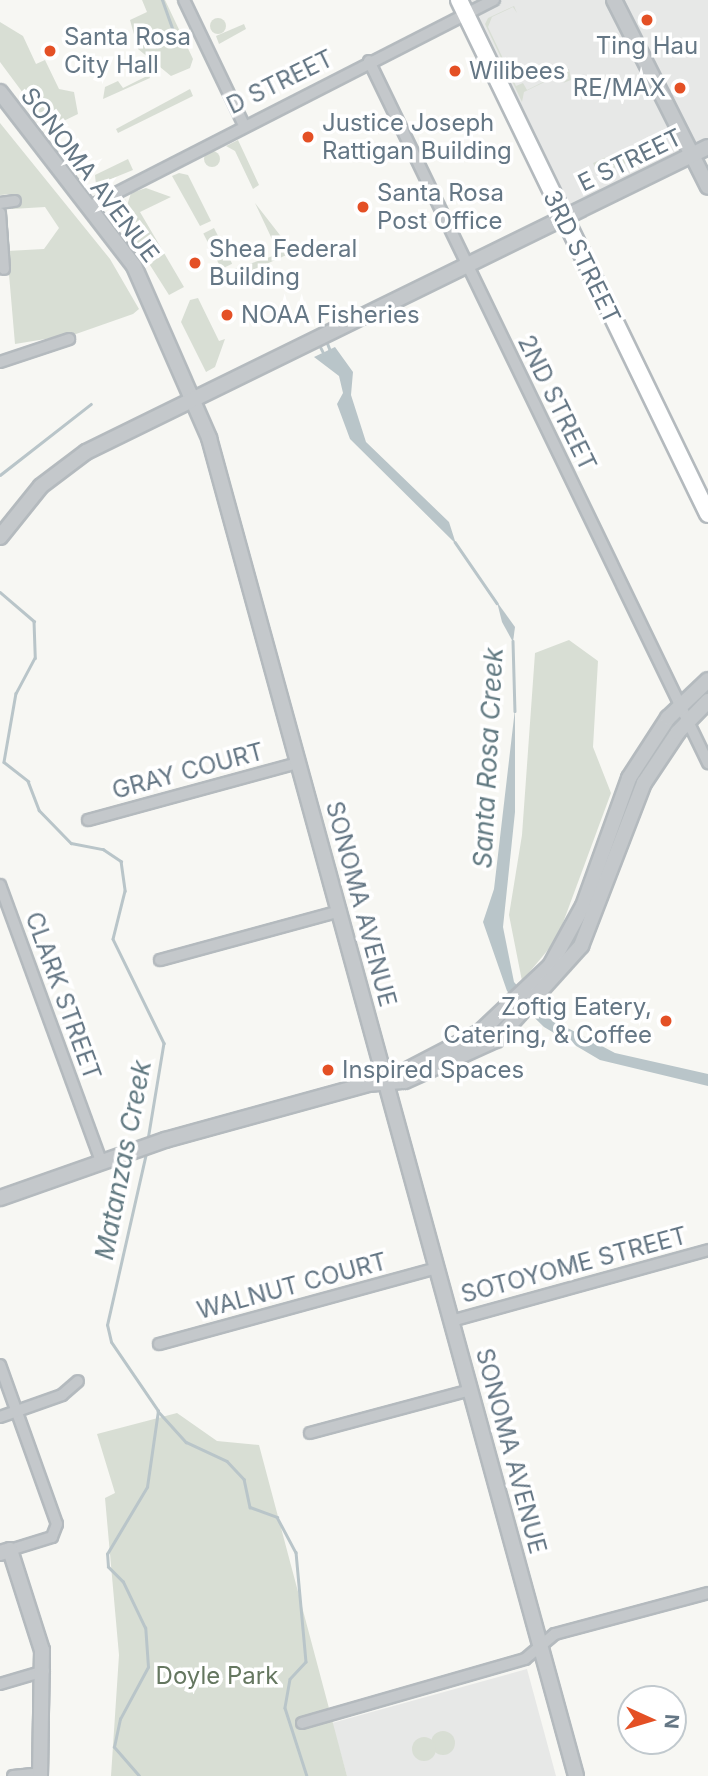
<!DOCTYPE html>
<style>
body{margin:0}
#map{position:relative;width:708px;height:1776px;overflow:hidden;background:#f7f7f3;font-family:Inter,sans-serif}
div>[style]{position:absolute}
.built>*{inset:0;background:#e7e8e7}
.green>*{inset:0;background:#d8ded4;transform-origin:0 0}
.round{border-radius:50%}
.water>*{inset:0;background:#b9c5c9}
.stream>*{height:2.5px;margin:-1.25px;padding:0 1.25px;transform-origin:1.25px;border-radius:1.25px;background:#b9c5c9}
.roads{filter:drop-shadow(2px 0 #b4babe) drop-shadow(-2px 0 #b4babe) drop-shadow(0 2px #b4babe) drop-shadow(0 -2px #b4babe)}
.minor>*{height:10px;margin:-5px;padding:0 5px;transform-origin:5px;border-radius:5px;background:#c4c8cb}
.tertiary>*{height:14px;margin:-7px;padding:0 7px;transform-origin:7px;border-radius:7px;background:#c4c8cb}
.secondary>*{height:16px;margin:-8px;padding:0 8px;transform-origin:8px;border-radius:8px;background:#fff}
.dots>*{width:19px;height:19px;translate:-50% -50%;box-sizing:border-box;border:4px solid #fff;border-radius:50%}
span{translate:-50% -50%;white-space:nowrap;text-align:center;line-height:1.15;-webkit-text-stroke:7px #fff;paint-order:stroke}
.poi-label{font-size:24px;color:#657785}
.left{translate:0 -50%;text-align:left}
.right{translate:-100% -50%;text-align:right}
.street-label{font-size:24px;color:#657785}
.park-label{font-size:24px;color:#657760}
.water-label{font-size:26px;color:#617981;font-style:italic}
.north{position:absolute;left:617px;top:1685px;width:70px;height:70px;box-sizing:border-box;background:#fff;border:2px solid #c1c9ce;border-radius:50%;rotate:94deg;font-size:19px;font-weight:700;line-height:28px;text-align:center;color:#657785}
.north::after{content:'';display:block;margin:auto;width:24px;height:32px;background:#e45025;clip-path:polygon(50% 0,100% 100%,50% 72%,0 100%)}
</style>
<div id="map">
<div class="built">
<div style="clip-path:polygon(461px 0,708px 0,708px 139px,564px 208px)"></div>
<div style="clip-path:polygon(527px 1669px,556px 1776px,347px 1776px,332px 1723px)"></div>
</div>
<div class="green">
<div style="clip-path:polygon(142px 0,165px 0,193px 59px,190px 68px,171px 76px,138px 49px,130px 20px,147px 12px)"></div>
<div style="clip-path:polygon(514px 6px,517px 13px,513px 7px,492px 17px,488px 27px,516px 86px,523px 83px,527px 90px,569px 69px,571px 80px,563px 83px,569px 78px,561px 74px,524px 92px,522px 102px,485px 24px,488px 18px)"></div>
<div class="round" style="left:210px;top:18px;width:16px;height:16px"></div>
<div style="clip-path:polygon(0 22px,23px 36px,36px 64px,45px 60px,59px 89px,74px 92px,78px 114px,49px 128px,0 62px)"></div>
<div style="clip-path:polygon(244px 24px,246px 29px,219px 44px,216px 36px)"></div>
<div style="clip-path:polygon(149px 75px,150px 78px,103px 99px,105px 87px,118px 81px,123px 88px)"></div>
<div style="clip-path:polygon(190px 89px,193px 96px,118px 133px,116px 129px)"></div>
<div style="clip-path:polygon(0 123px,110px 259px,139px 309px,133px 314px,76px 334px,15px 344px,7px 251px,44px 249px,59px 228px,45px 207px,12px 209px,11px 194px,0 195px)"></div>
<div style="clip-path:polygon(238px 140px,259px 185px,253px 189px,235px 151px,226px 146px)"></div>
<div style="clip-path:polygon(622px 150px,634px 160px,598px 174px,593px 163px)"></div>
<div class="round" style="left:204px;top:151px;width:16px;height:16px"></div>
<div style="clip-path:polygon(128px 159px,133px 170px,96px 185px,95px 175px)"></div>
<div style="clip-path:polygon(179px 173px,188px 175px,211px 221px,200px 226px,172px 176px)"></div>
<div style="clip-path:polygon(146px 188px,171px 197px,140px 212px,184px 287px,169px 295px,122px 221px,131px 193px)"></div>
<div class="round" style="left:111px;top:197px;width:16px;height:16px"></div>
<div style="clip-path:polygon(255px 203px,297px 257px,291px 253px,226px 282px,222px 273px,279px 254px)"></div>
<div style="left:214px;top:228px;width:40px;height:12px;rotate:63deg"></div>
<div style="clip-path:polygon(198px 298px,219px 341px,225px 339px,215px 367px,206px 372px,181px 322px,190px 300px)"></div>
<div style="clip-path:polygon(569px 640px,598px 661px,593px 747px,611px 793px,557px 939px,522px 981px,509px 915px,522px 835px,535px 653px)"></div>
<div style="clip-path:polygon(177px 1413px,217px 1441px,259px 1445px,347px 1776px,111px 1776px,119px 1655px,105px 1498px,115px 1493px,97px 1434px)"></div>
<div class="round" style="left:431px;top:1731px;width:24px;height:24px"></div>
<div class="round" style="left:412px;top:1737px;width:24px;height:24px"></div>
</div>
<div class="water">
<div style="clip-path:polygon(335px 347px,353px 372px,351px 395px,366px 442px,449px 522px,456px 544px,350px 439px,337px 404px,343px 393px,339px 376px,314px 357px)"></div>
<div style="clip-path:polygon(497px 602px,515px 627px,513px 642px,502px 622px)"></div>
<div style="clip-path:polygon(515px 709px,515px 812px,503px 927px,514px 982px,543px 1015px,615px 1053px,708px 1074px,708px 1086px,600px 1060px,544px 1027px,507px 991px,483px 922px,494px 889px)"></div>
</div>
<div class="stream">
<div style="left:144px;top:37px;width:12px;rotate:42deg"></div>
<div style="left:153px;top:45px;width:9px;rotate:-36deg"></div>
<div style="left:161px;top:38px;width:18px;rotate:22deg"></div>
<div style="left:178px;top:45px;width:48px;rotate:-109.6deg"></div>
<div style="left:327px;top:342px;width:9px;rotate:69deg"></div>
<div style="left:320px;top:346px;width:9px;rotate:63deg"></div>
<div style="left:0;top:475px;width:115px;rotate:-38deg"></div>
<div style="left:455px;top:542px;width:74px;rotate:55.5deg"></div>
<div style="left:0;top:592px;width:45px;rotate:40.5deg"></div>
<div style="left:34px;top:621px;width:37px;rotate:88deg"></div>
<div style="left:35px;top:658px;width:40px;rotate:118deg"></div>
<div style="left:16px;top:693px;width:70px;rotate:99.9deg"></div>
<div style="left:4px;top:762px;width:31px;rotate:38deg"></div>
<div style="left:28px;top:781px;width:31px;rotate:69deg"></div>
<div style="left:39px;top:810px;width:46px;rotate:45.9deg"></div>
<div style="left:71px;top:843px;width:33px;rotate:11deg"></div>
<div style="left:103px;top:849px;width:22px;rotate:34deg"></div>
<div style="left:121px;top:861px;width:30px;rotate:82deg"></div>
<div style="left:125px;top:891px;width:49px;rotate:104deg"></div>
<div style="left:113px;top:939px;width:116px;rotate:63.9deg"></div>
<div style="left:164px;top:1043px;width:98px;rotate:99.4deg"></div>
<div style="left:513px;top:641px;width:70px;rotate:88.4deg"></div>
<div style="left:158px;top:1411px;width:42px;rotate:47.9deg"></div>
<div style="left:186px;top:1442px;width:45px;rotate:24.9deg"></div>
<div style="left:227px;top:1461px;width:25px;rotate:47deg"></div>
<div style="left:244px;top:1479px;width:29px;rotate:78deg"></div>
<div style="left:250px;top:1507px;width:29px;rotate:20deg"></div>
<div style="left:277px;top:1517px;width:40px;rotate:62deg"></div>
<div style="left:296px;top:1552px;width:110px;rotate:84.8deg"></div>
<div style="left:306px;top:1662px;width:23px;rotate:133deg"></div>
<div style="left:290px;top:1679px;width:29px;rotate:100deg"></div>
<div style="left:285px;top:1708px;width:71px;rotate:72.1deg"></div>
<div style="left:139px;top:1776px;width:38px;rotate:-131deg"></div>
<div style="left:114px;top:1747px;width:29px;rotate:-78deg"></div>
<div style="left:120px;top:1719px;width:59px;rotate:-61.7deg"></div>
<div style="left:148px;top:1667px;width:39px;rotate:-94deg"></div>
<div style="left:145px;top:1628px;width:51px;rotate:-115.6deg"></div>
<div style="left:123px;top:1582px;width:21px;rotate:-135deg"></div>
<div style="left:108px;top:1567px;width:13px;rotate:-94deg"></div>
<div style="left:107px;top:1554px;width:78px;rotate:-59.2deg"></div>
<div style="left:147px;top:1487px;width:77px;rotate:-81.8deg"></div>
<div style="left:158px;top:1411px;width:83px;rotate:-124.3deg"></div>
<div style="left:111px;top:1342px;width:17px;rotate:-103deg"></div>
<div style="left:107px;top:1325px;width:176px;rotate:-77.2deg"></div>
</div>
<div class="roads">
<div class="minor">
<div style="left:184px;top:0;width:136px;rotate:64.4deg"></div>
<div style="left:369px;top:61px;width:780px;rotate:64.22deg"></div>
<div style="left:0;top:203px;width:15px;rotate:-8deg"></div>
<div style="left:89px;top:207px;width:455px;rotate:-27.1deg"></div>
<div style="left:0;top:213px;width:56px;rotate:85.9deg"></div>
<div style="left:0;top:362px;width:73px;rotate:-18.4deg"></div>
<div style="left:88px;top:820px;width:218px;rotate:-15.2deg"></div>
<div style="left:0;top:885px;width:294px;rotate:69.9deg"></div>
<div style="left:160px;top:960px;width:187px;rotate:-15.2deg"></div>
<div style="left:451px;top:1321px;width:267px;rotate:-15.4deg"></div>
<div style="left:159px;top:1344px;width:287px;rotate:-15.3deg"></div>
<div style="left:0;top:1365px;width:169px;rotate:70.3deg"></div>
<div style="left:57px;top:1524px;width:14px;rotate:111deg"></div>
<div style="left:52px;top:1537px;width:44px;rotate:162.8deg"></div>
<div style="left:0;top:1417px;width:66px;rotate:-19.5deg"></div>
<div style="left:62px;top:1395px;width:21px;rotate:-41deg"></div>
<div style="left:310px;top:1433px;width:166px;rotate:-15deg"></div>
<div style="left:0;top:1684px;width:46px;rotate:-16.5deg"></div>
<div style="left:302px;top:1723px;width:232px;rotate:-16deg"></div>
<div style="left:525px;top:1659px;width:39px;rotate:-40deg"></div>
<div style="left:555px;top:1634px;width:158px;rotate:-15deg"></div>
<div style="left:13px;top:1776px;width:27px;rotate:-6deg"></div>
</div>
<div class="tertiary">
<div style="left:614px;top:0;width:209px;rotate:63.3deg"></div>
<div style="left:0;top:92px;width:220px;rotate:52.4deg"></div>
<div style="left:134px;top:266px;width:188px;rotate:66.4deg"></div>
<div style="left:209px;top:438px;width:1387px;rotate:74.66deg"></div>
<div style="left:0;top:537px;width:65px;rotate:-51.2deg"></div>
<div style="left:41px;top:486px;width:56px;rotate:-37.1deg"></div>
<div style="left:86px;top:452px;width:693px;rotate:-26.12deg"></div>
<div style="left:392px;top:1078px;width:99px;rotate:-27.6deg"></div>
<div style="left:480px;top:1032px;width:96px;rotate:-43.3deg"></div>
<div style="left:550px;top:966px;width:68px;rotate:-61.2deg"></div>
<div style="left:583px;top:906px;width:136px;rotate:-70.2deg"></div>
<div style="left:629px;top:778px;width:72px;rotate:-57deg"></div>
<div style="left:668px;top:718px;width:55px;rotate:-43.5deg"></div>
<div style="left:0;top:1198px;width:175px;rotate:-19.4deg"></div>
<div style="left:165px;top:1140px;width:211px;rotate:-15.4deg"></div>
<div style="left:368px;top:1084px;width:37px;rotate:-5deg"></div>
<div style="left:405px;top:1081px;width:100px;rotate:-24.3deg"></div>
<div style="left:496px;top:1040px;width:127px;rotate:-47.9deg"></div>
<div style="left:581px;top:946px;width:175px;rotate:-68.9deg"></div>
<div style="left:644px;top:783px;width:61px;rotate:-56.3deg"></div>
<div style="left:678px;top:732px;width:43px;rotate:-45.9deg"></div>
<div style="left:0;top:1553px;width:10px;rotate:-17deg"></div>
<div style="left:10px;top:1550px;width:105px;rotate:72.3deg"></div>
<div style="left:42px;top:1650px;width:126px;rotate:90.9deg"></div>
</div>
<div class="secondary">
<div style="left:459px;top:0;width:571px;rotate:64.15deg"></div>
</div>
</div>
<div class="dots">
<div style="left:647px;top:20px;background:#e45025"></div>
<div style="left:50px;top:51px;background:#e45025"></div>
<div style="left:455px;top:71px;background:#e45025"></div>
<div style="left:680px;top:88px;background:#e45025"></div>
<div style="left:308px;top:137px;background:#e45025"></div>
<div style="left:363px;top:207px;background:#e45025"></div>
<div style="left:195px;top:263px;background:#e45025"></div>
<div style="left:227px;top:315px;background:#e45025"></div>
<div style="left:666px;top:1021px;background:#e45025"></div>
<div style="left:328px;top:1070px;background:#e45025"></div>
</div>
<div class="poi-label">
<span class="left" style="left:64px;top:51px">Santa Rosa<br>City Hall</span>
<span style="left:647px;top:46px">Ting Hau</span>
<span class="left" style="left:469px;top:71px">Wilibees</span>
<span class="right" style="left:666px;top:88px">RE/MAX</span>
<span class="left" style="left:322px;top:137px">Justice Joseph<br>Rattigan Building</span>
<span class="left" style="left:377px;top:207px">Santa Rosa<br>Post Office</span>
<span class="left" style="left:209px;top:263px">Shea Federal<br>Building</span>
<span class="left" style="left:241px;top:315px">NOAA Fisheries</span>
<span class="right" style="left:652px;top:1021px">Zoftig Eatery,<br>Catering, &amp; Coffee</span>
<span class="left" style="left:342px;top:1070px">Inspired Spaces</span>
</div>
<div class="street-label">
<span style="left:280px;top:82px;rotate:-26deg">D STREET</span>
<span style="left:630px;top:160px;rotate:-26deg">E STREET</span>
<span style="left:90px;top:175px;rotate:53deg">SONOMA AVENUE</span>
<span style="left:582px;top:257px;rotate:64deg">3RD STREET</span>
<span style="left:557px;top:403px;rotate:64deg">2ND STREET</span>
<span style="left:188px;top:771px;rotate:-15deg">GRAY COURT</span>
<span style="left:361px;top:904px;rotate:75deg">SONOMA AVENUE</span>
<span style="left:63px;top:996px;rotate:70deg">CLARK STREET</span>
<span style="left:574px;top:1265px;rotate:-15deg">SOTOYOME STREET</span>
<span style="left:292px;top:1286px;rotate:-15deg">WALNUT COURT</span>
<span style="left:511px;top:1451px;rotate:75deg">SONOMA AVENUE</span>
</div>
<div class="park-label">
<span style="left:217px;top:1676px">Doyle Park</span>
</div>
<div class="water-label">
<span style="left:488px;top:758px;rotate:-87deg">Santa Rosa Creek</span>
<span style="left:123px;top:1160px;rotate:-79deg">Matanzas Creek</span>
</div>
<div class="north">N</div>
</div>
